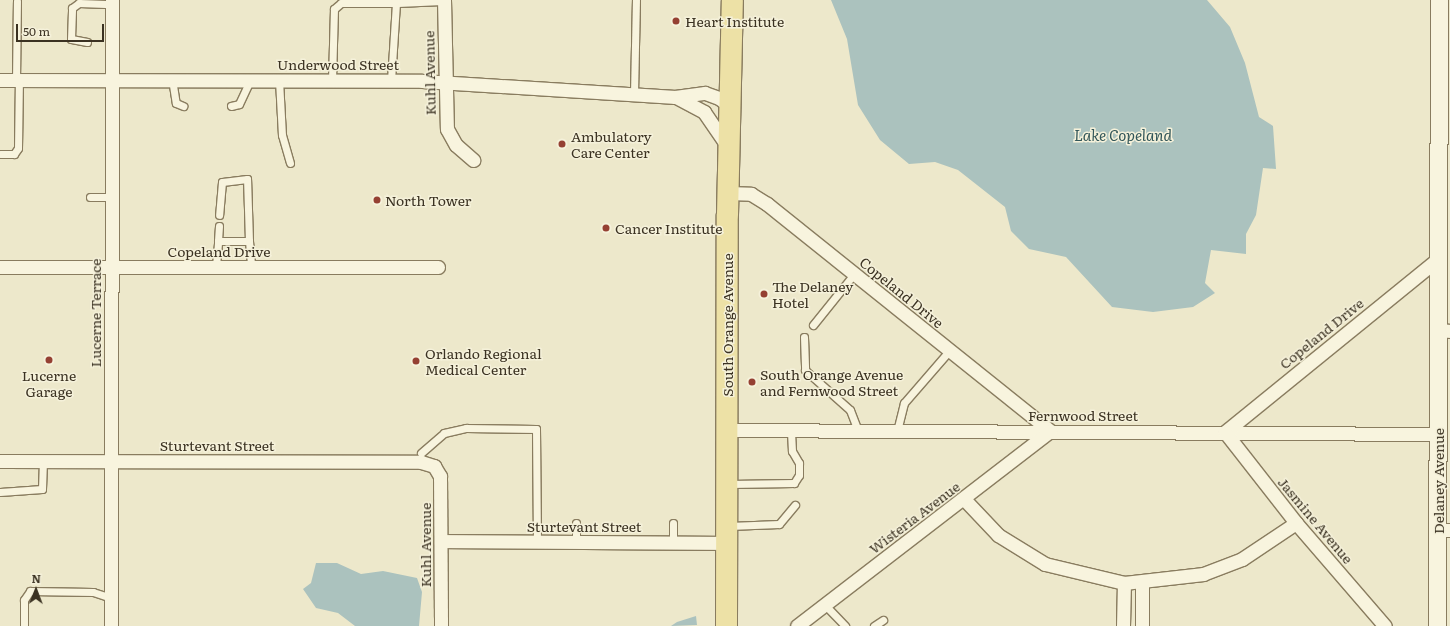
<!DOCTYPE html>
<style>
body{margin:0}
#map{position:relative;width:1450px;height:626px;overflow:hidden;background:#ede8cb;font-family:Literata,serif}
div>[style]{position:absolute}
.water>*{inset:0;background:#abc2be}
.roads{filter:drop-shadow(1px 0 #897c5f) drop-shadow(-1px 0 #897c5f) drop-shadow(0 1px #897c5f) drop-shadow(0 -1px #897c5f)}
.service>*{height:7px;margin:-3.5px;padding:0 3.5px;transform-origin:3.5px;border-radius:3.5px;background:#f8f4de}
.minor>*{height:13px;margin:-6.5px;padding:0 6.5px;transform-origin:6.5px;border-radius:6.5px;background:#f8f4de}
.tertiary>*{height:17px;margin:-8.5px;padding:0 8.5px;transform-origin:8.5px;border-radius:8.5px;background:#f8f4de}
.primary>*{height:21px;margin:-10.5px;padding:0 10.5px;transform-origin:10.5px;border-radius:10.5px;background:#ede1a6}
.dots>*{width:11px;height:11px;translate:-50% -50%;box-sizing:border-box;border:2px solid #f5f1da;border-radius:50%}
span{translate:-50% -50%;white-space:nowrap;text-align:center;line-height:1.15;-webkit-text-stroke:3px #f5f1da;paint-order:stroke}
.poi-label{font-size:14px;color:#3b3222}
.left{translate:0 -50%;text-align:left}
.street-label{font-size:14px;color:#3b3222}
.water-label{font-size:15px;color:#325659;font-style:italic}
.north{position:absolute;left:16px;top:570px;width:40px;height:40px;-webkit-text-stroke:3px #f5f1da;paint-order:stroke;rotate:1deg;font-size:11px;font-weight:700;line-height:16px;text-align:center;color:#3b3222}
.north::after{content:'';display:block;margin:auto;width:14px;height:18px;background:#3b3222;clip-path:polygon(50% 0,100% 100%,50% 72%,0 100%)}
.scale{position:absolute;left:16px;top:24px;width:88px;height:18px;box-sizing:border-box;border:2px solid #3b3222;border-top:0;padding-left:5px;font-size:12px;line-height:14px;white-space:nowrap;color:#3b3222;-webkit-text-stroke:3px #f5f1da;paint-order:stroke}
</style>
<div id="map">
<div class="water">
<div style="clip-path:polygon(831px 0,1207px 0,1230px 27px,1245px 63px,1259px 117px,1273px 126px,1276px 169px,1263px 168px,1256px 215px,1246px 234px,1246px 254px,1211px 250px,1205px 283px,1215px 293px,1193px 307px,1153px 312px,1112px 307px,1066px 257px,1029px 249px,1011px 231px,1005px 207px,958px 170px,935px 162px,909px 164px,880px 140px,858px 105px,847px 39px)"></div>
<div style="clip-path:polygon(316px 563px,337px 563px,361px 574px,383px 571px,417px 578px,422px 592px,419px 626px,355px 626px,338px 613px,316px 608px,303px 589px,311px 583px)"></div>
<div style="clip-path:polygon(696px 616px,697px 625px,671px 626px,677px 622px)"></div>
</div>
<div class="roads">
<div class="service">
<div style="left:396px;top:3px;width:48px;rotate:-2.4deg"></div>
<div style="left:87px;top:42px;width:16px;rotate:-169deg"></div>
<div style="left:71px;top:39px;width:31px;rotate:-88deg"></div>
<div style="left:72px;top:8px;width:9px;rotate:-36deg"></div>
<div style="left:79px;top:3px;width:33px;rotate:2deg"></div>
<div style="left:172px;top:79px;width:24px;rotate:81deg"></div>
<div style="left:176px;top:103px;width:8px;rotate:23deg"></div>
<div style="left:16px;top:80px;width:79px;rotate:-89.3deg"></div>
<div style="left:279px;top:80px;width:55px;rotate:86.9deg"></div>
<div style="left:282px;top:135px;width:29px;rotate:74deg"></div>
<div style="left:332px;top:80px;width:71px;rotate:-88.4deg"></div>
<div style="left:334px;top:9px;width:9px;rotate:-41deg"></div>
<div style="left:341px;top:3px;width:55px"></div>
<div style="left:396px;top:3px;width:78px;rotate:93.7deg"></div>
<div style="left:634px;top:94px;width:94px;rotate:-88.8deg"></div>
<div style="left:231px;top:106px;width:8px;rotate:-14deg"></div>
<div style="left:239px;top:104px;width:26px;rotate:-65deg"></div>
<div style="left:0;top:154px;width:14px"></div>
<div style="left:14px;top:154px;width:7px;rotate:-56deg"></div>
<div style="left:18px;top:148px;width:68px;rotate:-89.2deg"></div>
<div style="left:90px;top:197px;width:21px"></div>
<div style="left:219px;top:226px;width:15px;rotate:94deg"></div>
<div style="left:218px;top:241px;width:31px"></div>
<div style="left:249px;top:241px;width:62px;rotate:-91.8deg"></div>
<div style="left:247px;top:179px;width:25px;rotate:173deg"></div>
<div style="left:222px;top:182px;width:33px;rotate:95deg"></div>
<div style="left:249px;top:241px;width:25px;rotate:85deg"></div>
<div style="left:216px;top:266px;width:25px;rotate:-85deg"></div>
<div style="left:813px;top:325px;width:65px;rotate:-51.2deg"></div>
<div style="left:804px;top:337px;width:33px;rotate:88deg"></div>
<div style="left:805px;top:370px;width:60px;rotate:41.6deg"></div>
<div style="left:850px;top:410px;width:22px;rotate:69deg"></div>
<div style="left:897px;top:431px;width:29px;rotate:-76deg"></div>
<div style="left:904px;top:403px;width:69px;rotate:-49.1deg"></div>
<div style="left:421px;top:453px;width:30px;rotate:-41deg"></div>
<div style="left:444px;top:433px;width:23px;rotate:-13deg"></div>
<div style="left:466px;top:428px;width:70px;rotate:0.8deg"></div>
<div style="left:536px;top:429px;width:113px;rotate:89.5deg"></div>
<div style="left:729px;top:484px;width:65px;rotate:-0.9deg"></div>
<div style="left:794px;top:483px;width:9px;rotate:-58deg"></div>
<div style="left:799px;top:475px;width:12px;rotate:-90deg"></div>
<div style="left:799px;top:463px;width:14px;rotate:-120deg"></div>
<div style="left:792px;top:451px;width:21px;rotate:-93deg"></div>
<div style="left:0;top:492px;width:42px;rotate:-4.1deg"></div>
<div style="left:42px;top:489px;width:28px;rotate:-88deg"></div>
<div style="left:673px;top:523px;width:20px;rotate:90deg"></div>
<div style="left:729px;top:526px;width:50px;rotate:-2.3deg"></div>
<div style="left:779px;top:524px;width:25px;rotate:-50deg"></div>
<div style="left:576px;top:542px;width:19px;rotate:-90deg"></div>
<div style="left:825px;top:605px;width:29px;rotate:46deg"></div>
<div style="left:24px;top:626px;width:26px;rotate:-90deg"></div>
<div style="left:24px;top:600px;width:11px;rotate:-56deg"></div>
<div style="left:30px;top:591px;width:63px;rotate:0.9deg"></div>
<div style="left:93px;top:592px;width:19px;rotate:18deg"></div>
<div style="left:874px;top:626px;width:11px;rotate:-34deg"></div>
</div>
<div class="minor">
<div style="left:444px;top:0;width:129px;rotate:88.7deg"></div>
<div style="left:447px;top:129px;width:18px;rotate:61deg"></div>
<div style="left:456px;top:145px;width:23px;rotate:41deg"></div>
<div style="left:0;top:80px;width:422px;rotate:0.1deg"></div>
<div style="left:422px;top:81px;width:254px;rotate:3.6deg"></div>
<div style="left:675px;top:97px;width:30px;rotate:-8deg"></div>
<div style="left:705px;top:93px;width:15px;rotate:20deg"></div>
<div style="left:719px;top:98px;width:14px;rotate:39deg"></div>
<div style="left:676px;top:97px;width:32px;rotate:28deg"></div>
<div style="left:704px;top:112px;width:42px;rotate:55.6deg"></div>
<div style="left:728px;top:193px;width:23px;rotate:2deg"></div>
<div style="left:751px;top:194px;width:19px;rotate:32deg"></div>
<div style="left:767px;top:204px;width:363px;rotate:38.7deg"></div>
<div style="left:0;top:267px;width:438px"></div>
<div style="left:1439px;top:330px;width:11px;rotate:5deg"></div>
<div style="left:727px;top:430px;width:711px;rotate:0.32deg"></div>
<div style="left:1225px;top:432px;width:274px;rotate:-39.1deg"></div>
<div style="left:1225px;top:432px;width:115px;rotate:52deg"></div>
<div style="left:1296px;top:523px;width:136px;rotate:49.2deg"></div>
<div style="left:0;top:461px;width:421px;rotate:0.1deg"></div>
<div style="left:421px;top:462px;width:14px;rotate:17deg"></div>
<div style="left:434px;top:466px;width:12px;rotate:59deg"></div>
<div style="left:440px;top:476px;width:150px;rotate:89.6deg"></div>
<div style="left:964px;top:499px;width:50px;rotate:46.6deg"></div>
<div style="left:998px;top:535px;width:55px;rotate:31.7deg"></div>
<div style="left:1045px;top:564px;width:81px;rotate:13.5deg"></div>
<div style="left:1124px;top:583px;width:80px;rotate:-6.5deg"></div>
<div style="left:1203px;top:574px;width:42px;rotate:-21deg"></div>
<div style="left:1242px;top:559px;width:65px;rotate:-33.7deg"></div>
<div style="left:1438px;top:530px;width:12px"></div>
<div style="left:441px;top:541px;width:285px;rotate:0.4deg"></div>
<div style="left:111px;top:626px;width:626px;rotate:-89.91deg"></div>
<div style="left:797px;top:626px;width:319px;rotate:-37.6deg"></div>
<div style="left:1123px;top:626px;width:43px;rotate:-88.7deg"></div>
<div style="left:1142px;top:626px;width:43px;rotate:-90deg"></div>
</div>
<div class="tertiary">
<div style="left:1437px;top:626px;width:626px;rotate:-89.82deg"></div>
</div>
<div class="primary">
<div style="left:726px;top:626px;width:412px;rotate:-89.9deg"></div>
<div style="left:727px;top:214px;width:214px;rotate:-88.7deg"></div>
</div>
</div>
<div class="dots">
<div style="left:676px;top:21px;background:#954032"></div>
<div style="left:562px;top:144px;background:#954032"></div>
<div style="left:377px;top:200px;background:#954032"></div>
<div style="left:606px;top:228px;background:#954032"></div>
<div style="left:764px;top:294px;background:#954032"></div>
<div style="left:49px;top:360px;background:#954032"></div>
<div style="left:416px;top:361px;background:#954032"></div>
<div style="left:752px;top:382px;background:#954032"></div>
</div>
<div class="poi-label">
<span class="left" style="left:685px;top:21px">Heart Institute</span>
<span class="left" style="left:571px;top:144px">Ambulatory<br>Care Center</span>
<span class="left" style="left:385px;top:200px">North Tower</span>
<span class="left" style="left:615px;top:228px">Cancer Institute</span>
<span class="left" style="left:772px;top:294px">The Delaney<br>Hotel</span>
<span class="left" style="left:425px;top:361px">Orlando Regional<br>Medical Center</span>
<span class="left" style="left:760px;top:382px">South Orange Avenue<br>and Fernwood Street</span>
<span style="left:49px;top:383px">Lucerne<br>Garage</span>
</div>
<div class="street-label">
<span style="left:338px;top:64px">Underwood Street</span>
<span style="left:429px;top:73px;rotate:-91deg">Kuhl Avenue</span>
<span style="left:219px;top:251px">Copeland Drive</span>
<span style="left:902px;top:292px;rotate:39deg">Copeland Drive</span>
<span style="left:95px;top:313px;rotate:-90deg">Lucerne Terrace</span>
<span style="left:727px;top:325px;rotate:-90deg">South Orange Avenue</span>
<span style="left:1321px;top:333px;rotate:-39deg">Copeland Drive</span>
<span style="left:1083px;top:415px">Fernwood Street</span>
<span style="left:217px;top:445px">Sturtevant Street</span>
<span style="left:1438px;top:481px;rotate:-90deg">Delaney Avenue</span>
<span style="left:914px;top:517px;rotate:-37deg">Wisteria Avenue</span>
<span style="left:1316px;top:520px;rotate:50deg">Jasmine Avenue</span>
<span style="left:584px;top:526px">Sturtevant Street</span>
<span style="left:425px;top:545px;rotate:-90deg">Kuhl Avenue</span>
</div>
<div class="water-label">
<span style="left:1123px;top:135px">Lake Copeland</span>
</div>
<div class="north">N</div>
<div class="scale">50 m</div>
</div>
